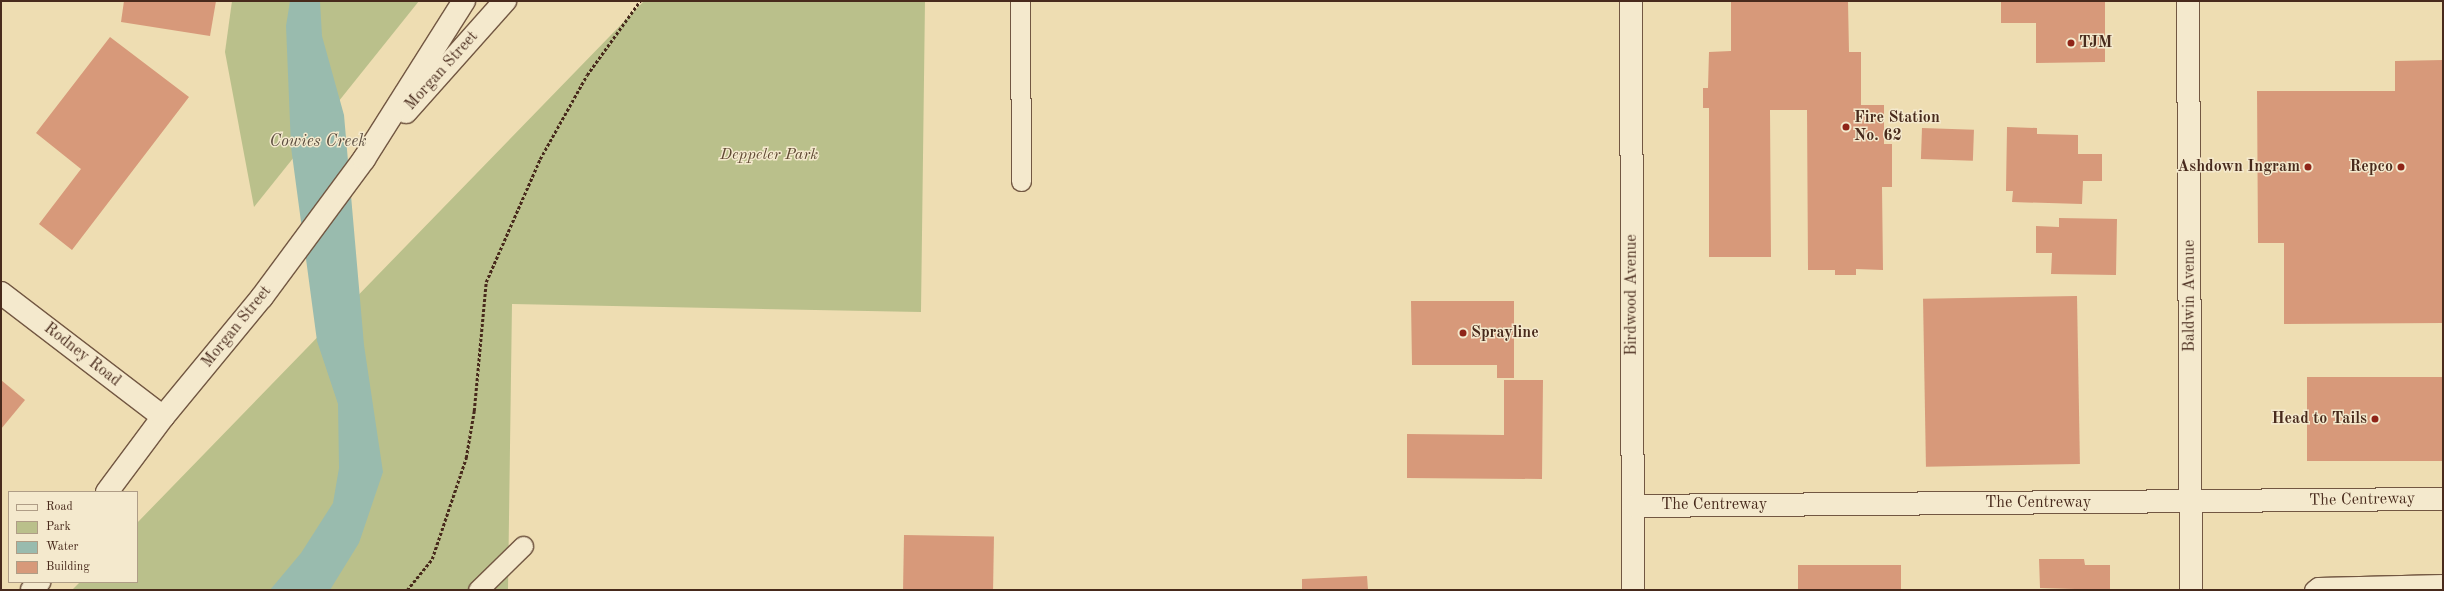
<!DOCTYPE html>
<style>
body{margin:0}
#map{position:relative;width:2444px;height:591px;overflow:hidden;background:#eeddb2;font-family:"Old Standard TT",serif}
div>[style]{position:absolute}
.green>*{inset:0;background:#bac08b}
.water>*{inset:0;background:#99bbae}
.building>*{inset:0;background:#d7997a;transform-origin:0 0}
.path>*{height:2.5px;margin-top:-1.25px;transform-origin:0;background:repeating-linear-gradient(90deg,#482a1c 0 3px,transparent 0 5px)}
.roads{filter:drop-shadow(1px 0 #725742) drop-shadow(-1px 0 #725742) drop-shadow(0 1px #725742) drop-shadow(0 -1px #725742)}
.service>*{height:19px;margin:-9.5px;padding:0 9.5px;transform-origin:9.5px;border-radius:9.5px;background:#f4e9cd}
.minor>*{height:22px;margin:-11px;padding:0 11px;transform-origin:11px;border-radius:11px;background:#f4e9cd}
.secondary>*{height:22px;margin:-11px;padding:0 11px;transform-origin:11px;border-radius:11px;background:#f4e9cd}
.dots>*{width:11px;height:11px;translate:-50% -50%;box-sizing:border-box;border:2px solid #f4e9cd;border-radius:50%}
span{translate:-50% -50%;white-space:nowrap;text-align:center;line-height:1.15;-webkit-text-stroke:3px #f4e9cd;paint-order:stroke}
.poi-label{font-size:16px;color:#482a1c;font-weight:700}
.left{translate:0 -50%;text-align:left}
.right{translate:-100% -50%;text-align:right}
.street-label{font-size:16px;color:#482a1c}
.park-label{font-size:16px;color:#5f4832;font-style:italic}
.water-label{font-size:17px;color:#5c4e40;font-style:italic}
.frame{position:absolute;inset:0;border:2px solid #482a1c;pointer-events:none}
.legend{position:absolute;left:8px;top:491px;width:130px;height:92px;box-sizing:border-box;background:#f4e9cd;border:1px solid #af9d86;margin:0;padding:5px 7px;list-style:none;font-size:12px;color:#482a1c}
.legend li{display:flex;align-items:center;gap:8px;height:20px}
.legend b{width:20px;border:1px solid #af9d86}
</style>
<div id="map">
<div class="green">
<div style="clip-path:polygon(232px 1px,419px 1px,254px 207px,225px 52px)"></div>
<div style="clip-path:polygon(644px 1px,925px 1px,921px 312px,512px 304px,508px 590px,72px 590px,80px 582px,137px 582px,137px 523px)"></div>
</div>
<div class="water">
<div style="clip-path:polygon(290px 1px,320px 1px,322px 36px,344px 115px,364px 345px,383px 472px,359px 543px,330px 590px,270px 590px,301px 553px,333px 503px,339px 468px,338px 404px,317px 341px,291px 147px,286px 26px)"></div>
</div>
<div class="building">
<div style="clip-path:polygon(124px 1px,216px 1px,210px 36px,121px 22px)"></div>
<div style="clip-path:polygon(1731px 1px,1848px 1px,1849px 52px,1861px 52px,1861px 105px,1884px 105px,1884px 144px,1892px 144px,1892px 187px,1882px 187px,1883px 270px,1856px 269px,1856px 275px,1835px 275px,1835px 270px,1808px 270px,1807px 110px,1770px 110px,1771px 257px,1709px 257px,1709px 108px,1703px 108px,1703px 88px,1708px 88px,1709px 52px,1731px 51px)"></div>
<div style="clip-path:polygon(2001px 1px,2105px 1px,2105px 62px,2036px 63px,2036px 23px,2001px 23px)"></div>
<div style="clip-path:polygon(110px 37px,189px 97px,72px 250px,39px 224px,81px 169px,36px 133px)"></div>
<div style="clip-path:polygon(2443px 60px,2443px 323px,2284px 324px,2284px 243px,2258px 243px,2257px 91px,2395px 91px,2395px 61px)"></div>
<div style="clip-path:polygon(2007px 127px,2037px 128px,2037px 134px,2078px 135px,2078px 154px,2102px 154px,2102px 181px,2083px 181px,2082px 204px,2012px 202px,2013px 191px,2006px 191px)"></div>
<div style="left:1922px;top:128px;width:52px;height:31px;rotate:2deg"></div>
<div style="clip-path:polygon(2059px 218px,2117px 219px,2116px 275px,2051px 274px,2052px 253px,2036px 253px,2036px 226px,2059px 227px)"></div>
<div style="left:2077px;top:296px;width:168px;height:154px;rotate:89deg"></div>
<div style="clip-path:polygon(1411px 301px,1514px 301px,1514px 378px,1497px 378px,1497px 365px,1412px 365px)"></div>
<div style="left:2443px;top:377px;width:84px;height:136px;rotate:90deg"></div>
<div style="clip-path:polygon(1px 380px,25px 400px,1px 429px)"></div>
<div style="clip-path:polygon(1504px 380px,1543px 380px,1542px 479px,1407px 478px,1407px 434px,1504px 435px)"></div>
<div style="left:904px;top:535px;width:90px;height:55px;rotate:1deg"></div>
<div style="clip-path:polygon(2039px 559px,2084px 559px,2085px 565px,2110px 565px,2110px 590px,2040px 588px)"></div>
<div style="left:1798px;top:565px;width:103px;height:25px"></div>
<div style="clip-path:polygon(1367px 576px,1368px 590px,1302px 590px,1302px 579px)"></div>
</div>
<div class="path">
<div style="left:407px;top:590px;width:40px;rotate:-51deg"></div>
<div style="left:432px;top:559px;width:107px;rotate:-71.4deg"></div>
<div style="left:466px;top:458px;width:48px;rotate:-80.3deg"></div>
<div style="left:474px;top:411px;width:130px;rotate:-84.7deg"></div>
<div style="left:486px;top:282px;width:134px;rotate:-66.3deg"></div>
<div style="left:540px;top:159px;width:96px;rotate:-60.8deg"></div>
<div style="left:587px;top:75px;width:91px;rotate:-54.4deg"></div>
</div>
<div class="roads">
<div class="service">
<div style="left:1020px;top:1px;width:180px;rotate:89.7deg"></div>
<div style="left:478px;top:590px;width:63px;rotate:-44.4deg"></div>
<div style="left:2314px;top:590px;width:5px;rotate:-37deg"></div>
<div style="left:2318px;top:587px;width:125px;rotate:-1.4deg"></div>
</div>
<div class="minor">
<div style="left:1631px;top:1px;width:589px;rotate:89.81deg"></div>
<div style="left:2188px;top:1px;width:589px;rotate:89.71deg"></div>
<div style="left:1px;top:293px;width:204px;rotate:37.4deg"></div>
<div style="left:1633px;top:506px;width:810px;rotate:-0.5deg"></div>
</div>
<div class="secondary">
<div style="left:406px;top:112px;width:149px;rotate:-48.3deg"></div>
<div style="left:107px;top:492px;width:94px;rotate:-53.3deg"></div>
<div style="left:163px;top:417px;width:156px;rotate:-50.5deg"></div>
<div style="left:262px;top:297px;width:172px;rotate:-53.5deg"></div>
<div style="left:364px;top:159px;width:187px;rotate:-57.7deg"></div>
<div style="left:32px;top:590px;width:11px;rotate:-49deg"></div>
</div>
</div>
<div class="dots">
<div style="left:2071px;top:43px;background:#8f2418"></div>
<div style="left:1846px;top:127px;background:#8f2418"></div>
<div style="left:2308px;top:167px;background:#8f2418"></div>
<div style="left:2401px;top:167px;background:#8f2418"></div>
<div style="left:1463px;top:333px;background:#8f2418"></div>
<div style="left:2375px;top:419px;background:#8f2418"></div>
</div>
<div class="poi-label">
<span class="left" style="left:2079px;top:43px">TJM</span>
<span class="left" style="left:1854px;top:127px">Fire Station<br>No. 62</span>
<span class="right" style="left:2300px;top:167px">Ashdown Ingram</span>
<span class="right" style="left:2393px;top:167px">Repco</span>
<span class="left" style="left:1471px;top:333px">Sprayline</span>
<span class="right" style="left:2367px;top:419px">Head to Tails</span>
</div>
<div class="street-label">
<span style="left:442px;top:71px;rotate:-48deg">Morgan Street</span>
<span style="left:1632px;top:295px;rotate:-90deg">Birdwood Avenue</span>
<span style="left:2190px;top:296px;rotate:-90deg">Baldwin Avenue</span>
<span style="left:237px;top:327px;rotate:-51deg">Morgan Street</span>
<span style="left:82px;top:355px;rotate:38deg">Rodney Road</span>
<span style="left:2362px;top:500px;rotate:-1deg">The Centreway</span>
<span style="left:2038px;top:503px">The Centreway</span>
<span style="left:1714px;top:505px">The Centreway</span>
</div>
<div class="park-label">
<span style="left:769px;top:155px">Deppeler Park</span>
</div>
<div class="water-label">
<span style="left:318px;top:142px">Cowies Creek</span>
</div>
<div class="frame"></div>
<ul class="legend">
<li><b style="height:5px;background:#f4e9cd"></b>Road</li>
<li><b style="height:11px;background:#bac08b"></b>Park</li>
<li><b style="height:11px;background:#99bbae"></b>Water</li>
<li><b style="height:11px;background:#d7997a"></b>Building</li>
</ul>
</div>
